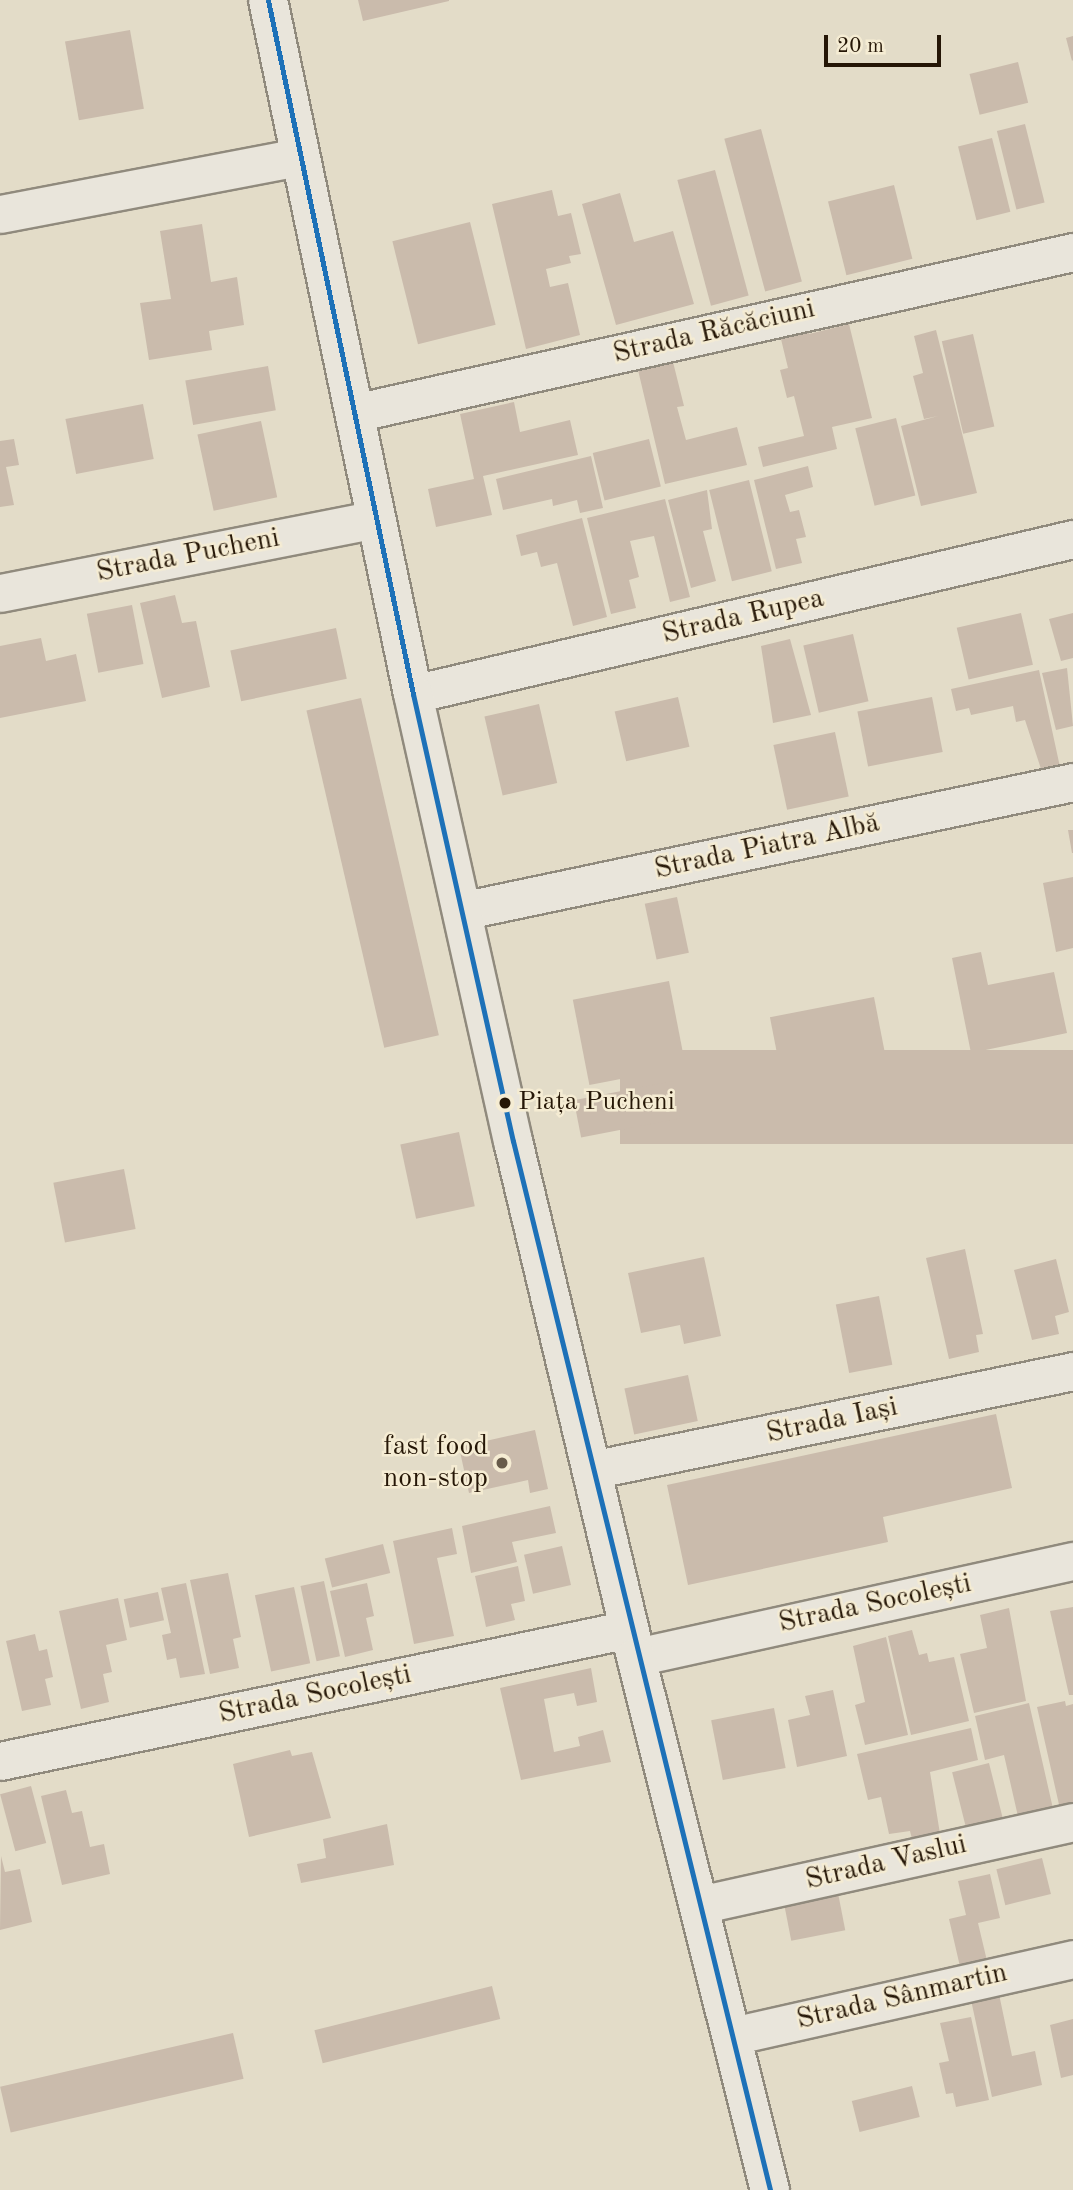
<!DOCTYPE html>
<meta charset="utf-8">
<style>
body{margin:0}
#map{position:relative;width:1073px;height:2190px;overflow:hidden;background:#e3dcc8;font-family:"Old Standard TT",serif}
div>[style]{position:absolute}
.building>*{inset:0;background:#cabbac;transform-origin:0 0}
.roads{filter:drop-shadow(2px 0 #908a7d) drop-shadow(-2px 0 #908a7d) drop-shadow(0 2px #908a7d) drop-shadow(0 -2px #908a7d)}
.street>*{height:37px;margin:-18.5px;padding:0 18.5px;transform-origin:18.5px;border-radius:18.5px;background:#e9e5db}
.secondary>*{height:38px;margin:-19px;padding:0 19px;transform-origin:19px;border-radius:19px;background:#e9e5db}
.bus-1>*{height:5px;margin:-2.5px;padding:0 2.5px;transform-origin:2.5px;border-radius:2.5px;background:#1d71b8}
.dots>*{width:19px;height:19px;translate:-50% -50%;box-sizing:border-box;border:4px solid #f5ecd3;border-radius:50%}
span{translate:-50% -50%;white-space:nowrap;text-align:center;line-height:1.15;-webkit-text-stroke:5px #f5ecd3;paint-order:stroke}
.bus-label{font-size:26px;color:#251606}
.left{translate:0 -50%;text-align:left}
.street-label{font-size:28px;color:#251606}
.poi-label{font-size:28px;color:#251606}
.right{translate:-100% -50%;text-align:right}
.scale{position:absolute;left:824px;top:35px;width:117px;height:32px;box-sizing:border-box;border:4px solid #251606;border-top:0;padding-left:9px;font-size:21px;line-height:24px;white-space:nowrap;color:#251606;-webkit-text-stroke:5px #f5ecd3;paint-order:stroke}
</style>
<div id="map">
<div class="building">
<div style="clip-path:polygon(358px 0,449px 0,449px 1px,363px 21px)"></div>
<div style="left:130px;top:30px;width:80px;height:66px;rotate:80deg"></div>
<div style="clip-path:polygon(1073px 36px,1073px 60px,1072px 61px,1066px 38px)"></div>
<div style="left:1018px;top:62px;width:42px;height:50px;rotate:76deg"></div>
<div style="left:1025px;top:124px;width:81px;height:29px;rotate:76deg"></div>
<div style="left:761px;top:129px;width:158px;height:38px;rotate:75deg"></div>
<div style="left:992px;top:138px;width:76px;height:35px;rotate:76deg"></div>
<div style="left:715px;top:170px;width:130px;height:39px;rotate:75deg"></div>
<div style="left:894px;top:185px;width:76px;height:68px;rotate:76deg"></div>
<div style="clip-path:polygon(552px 190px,558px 216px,571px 213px,581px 254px,569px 256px,571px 263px,546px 269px,550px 287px,568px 283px,580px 335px,526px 349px,492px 204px)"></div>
<div style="clip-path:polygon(620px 193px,634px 242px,673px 231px,694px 304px,616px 325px,582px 204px)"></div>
<div style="left:470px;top:222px;width:106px;height:80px;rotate:76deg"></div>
<div style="clip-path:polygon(202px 224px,211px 282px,237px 277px,244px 325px,209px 331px,212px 350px,149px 360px,140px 303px,171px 299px,160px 231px)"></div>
<div style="clip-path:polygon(849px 324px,872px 418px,832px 427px,837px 449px,763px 467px,758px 447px,804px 436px,794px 396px,787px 398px,780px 370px,788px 368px,780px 335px,808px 328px,809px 334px)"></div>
<div style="clip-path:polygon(936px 330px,977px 493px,921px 506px,901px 426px,938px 416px,924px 419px,913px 376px,923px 373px,914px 336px)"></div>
<div style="left:973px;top:334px;width:95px;height:32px;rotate:77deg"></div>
<div style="clip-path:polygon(673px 362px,684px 406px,677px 407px,686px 440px,737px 427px,747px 465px,665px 484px,638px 370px)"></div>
<div style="left:268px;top:366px;width:45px;height:84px;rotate:80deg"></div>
<div style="clip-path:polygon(514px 402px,520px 432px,570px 420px,578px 455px,483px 476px,492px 515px,436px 527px,428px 489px,474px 479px,460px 414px)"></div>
<div style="left:143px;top:404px;width:56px;height:79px;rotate:79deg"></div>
<div style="left:896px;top:418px;width:80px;height:42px;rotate:76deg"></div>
<div style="left:261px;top:421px;width:78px;height:65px;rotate:78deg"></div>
<div style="clip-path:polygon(14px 439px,19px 465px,6px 467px,14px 505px,0 507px,0 441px)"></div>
<div style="left:649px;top:439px;width:49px;height:58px;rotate:76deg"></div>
<div style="clip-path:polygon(591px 456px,603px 508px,580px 513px,577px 500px,553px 506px,552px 499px,503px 510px,496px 479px)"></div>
<div style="clip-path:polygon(808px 466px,813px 487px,785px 495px,790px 512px,799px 510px,806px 537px,796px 539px,802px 563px,776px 569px,754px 480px)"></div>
<div style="left:749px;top:480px;width:94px;height:41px;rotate:76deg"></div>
<div style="clip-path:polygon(707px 490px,712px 529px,703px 531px,716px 581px,691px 588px,668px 500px)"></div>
<div style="clip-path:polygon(665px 499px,690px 597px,670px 602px,654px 536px,630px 541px,639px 577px,629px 580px,636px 608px,611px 614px,587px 518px)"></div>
<div style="clip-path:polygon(582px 518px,607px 617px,573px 626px,557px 563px,541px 567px,537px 552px,521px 556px,516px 535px)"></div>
<div style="clip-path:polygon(175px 595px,182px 623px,196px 621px,210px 687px,162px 698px,140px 603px)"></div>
<div style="left:132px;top:605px;width:60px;height:46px;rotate:79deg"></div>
<div style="left:1021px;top:613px;width:53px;height:66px;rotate:77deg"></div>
<div style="clip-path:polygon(1073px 613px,1073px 658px,1061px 661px,1049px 619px)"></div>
<div style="left:336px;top:628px;width:52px;height:108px;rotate:78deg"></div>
<div style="left:853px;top:634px;width:69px;height:51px;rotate:77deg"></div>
<div style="clip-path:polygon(41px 638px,46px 661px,76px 654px,86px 701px,0 718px,0 646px)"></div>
<div style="clip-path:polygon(790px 639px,811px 715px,773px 723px,761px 646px)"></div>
<div style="clip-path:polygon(1067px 668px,1073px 726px,1056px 730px,1042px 673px)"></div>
<div style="clip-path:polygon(1039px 670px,1060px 767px,1042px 772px,1025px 720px,1016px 722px,1013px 706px,971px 715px,969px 708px,956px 711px,951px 689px)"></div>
<div style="left:678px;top:697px;width:51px;height:65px;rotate:77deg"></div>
<div style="left:932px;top:697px;width:56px;height:76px;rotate:79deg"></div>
<div style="left:361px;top:698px;width:346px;height:56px;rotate:77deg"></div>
<div style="left:539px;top:704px;width:81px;height:56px;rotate:77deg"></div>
<div style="left:835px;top:732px;width:66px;height:63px;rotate:78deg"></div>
<div style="clip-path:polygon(1068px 830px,1073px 830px,1073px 853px,1072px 853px)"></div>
<div style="clip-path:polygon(1073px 877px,1073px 948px,1056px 952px,1043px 883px)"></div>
<div style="left:677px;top:897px;width:57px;height:33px;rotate:78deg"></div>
<div style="clip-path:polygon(981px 952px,988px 985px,1054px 972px,1067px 1033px,971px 1053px,952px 958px)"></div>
<div style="left:669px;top:981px;width:87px;height:98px;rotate:79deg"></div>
<div style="left:874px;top:997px;width:63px;height:106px;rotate:79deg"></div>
<div style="left:1073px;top:1050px;width:94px;height:453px;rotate:90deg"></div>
<div style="left:673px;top:1081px;width:38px;height:101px;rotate:79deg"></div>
<div style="left:459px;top:1132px;width:76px;height:60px;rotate:78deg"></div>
<div style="left:124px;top:1169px;width:61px;height:72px;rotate:79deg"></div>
<div style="clip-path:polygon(965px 1249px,983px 1334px,976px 1335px,979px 1352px,949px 1359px,926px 1258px)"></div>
<div style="clip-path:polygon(704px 1257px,721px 1336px,684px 1344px,680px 1325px,641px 1333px,628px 1273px)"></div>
<div style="clip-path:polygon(1056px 1259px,1069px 1312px,1055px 1316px,1059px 1334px,1032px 1340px,1014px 1270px)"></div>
<div style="left:879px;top:1296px;width:70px;height:44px;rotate:79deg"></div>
<div style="left:688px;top:1375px;width:47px;height:65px;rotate:78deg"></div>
<div style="clip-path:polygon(996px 1414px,1012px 1488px,883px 1517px,888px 1542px,688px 1585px,667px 1485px)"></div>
<div style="clip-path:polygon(535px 1430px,548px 1489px,530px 1493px,528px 1480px,469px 1493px,459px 1447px)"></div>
<div style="clip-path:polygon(550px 1506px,556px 1533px,512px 1542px,517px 1562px,471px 1573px,462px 1526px)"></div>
<div style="clip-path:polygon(452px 1528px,457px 1554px,437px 1558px,454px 1636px,414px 1644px,393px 1541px)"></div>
<div style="left:383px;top:1544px;width:30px;height:60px;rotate:76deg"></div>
<div style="left:562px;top:1546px;width:40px;height:39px;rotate:77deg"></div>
<div style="clip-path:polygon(518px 1566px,525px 1601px,511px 1604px,515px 1620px,486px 1627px,475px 1576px)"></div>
<div style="clip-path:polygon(228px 1573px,241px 1637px,233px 1639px,239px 1668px,210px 1674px,190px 1580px)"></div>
<div style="left:324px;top:1581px;width:77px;height:24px;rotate:78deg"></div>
<div style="clip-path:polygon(186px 1583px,205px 1674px,180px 1678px,176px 1658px,167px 1660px,162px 1635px,171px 1633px,161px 1588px)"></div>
<div style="clip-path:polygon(367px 1583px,374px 1616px,366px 1618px,373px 1650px,345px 1657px,330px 1591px)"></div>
<div style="left:294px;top:1587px;width:78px;height:40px;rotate:78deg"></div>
<div style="left:158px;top:1592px;width:29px;height:35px;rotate:78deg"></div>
<div style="clip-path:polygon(118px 1598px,127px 1640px,106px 1645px,112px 1672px,103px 1674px,109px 1702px,81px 1709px,59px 1611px)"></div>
<div style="clip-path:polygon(1073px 1607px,1073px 1695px,1069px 1695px,1050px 1611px)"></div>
<div style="clip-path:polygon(1009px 1608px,1026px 1701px,974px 1713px,960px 1654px,987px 1648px,980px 1615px)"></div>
<div style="clip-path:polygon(912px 1630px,919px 1655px,927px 1653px,929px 1662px,954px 1657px,969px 1721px,911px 1735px,888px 1636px)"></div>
<div style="clip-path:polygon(35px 1634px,39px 1651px,47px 1649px,53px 1677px,45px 1679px,51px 1705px,22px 1711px,6px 1641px)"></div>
<div style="clip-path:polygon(886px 1637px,908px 1735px,865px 1745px,855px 1705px,865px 1702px,853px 1646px)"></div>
<div style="clip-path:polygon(591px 1668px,597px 1702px,577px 1706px,574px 1693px,544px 1699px,554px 1752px,580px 1746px,578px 1737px,603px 1730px,611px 1762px,521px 1780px,500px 1688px)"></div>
<div style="clip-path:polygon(833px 1690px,847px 1756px,797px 1767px,788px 1720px,810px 1715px,805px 1696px)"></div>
<div style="clip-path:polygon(1065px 1701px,1066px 1706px,1073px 1704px,1073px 1806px,1060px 1809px,1037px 1707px)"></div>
<div style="clip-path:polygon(1029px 1703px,1054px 1813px,1019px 1821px,1004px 1755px,985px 1760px,975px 1716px)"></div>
<div style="left:774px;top:1708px;width:61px;height:64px;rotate:79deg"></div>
<div style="clip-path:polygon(971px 1728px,978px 1760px,930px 1772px,941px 1840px,914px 1847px,910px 1831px,889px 1834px,881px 1797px,868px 1800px,857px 1754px)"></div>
<div style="clip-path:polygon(290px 1750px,292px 1756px,312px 1752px,331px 1818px,249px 1837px,233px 1764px)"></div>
<div style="left:989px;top:1763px;width:63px;height:38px;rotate:76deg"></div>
<div style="left:31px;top:1786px;width:59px;height:32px;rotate:75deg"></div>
<div style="clip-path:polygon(66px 1790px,72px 1813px,82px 1811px,90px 1847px,104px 1844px,110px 1874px,62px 1885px,41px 1796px)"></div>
<div style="clip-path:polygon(387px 1824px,394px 1865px,301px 1883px,297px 1864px,326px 1858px,323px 1839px)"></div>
<div style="clip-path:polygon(1px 1856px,5px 1872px,20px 1869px,32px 1922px,0 1930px)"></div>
<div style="left:1042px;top:1858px;width:37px;height:47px;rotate:76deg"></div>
<div style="clip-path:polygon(990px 1874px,1000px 1918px,978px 1923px,988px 1965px,961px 1971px,949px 1919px,966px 1915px,958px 1881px)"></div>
<div style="left:838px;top:1893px;width:38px;height:55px;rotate:79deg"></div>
<div style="left:492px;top:1986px;width:34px;height:183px;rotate:76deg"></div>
<div style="clip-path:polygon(999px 1994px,1012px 2056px,1035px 2051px,1042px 2085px,992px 2097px,971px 2000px)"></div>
<div style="clip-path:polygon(971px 2017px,989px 2100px,956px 2107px,953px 2093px,946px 2094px,939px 2063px,949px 2061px,940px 2023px)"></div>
<div style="clip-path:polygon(1073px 2019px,1073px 2075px,1061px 2078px,1050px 2025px)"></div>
<div style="left:233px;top:2033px;width:47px;height:239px;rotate:77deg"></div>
<div style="left:912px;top:2086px;width:32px;height:62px;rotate:76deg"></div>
</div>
<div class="roads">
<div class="street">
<div style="left:0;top:214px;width:305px;rotate:-10.8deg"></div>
<div style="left:354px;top:413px;width:737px;rotate:-12.62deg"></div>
<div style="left:0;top:593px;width:383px;rotate:-11.1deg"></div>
<div style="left:413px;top:694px;width:678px;rotate:-13.22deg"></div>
<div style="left:461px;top:911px;width:625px;rotate:-11.9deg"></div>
<div style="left:591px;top:1470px;width:492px;rotate:-11.6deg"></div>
<div style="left:636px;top:1657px;width:447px;rotate:-12.4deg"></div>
<div style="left:0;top:1761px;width:643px;rotate:-11.85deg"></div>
<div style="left:699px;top:1905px;width:383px;rotate:-12.5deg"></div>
<div style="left:732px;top:2036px;width:350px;rotate:-12.7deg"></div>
</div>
<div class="secondary">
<div style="left:268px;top:0;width:709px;rotate:78.2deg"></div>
<div style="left:413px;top:694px;width:458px;rotate:77.4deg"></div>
<div style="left:513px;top:1141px;width:530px;rotate:76.59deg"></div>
<div style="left:636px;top:1657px;width:550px;rotate:75.89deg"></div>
</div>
</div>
<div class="bus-1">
<div style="left:268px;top:0;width:709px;rotate:78.2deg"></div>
<div style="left:413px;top:694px;width:458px;rotate:77.4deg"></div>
<div style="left:513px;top:1141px;width:1080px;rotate:76.23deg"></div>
</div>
<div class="dots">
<div style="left:505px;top:1103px;background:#251606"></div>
<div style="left:502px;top:1463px;background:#685b4a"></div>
</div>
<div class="bus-label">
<span class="left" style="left:518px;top:1103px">Piața Pucheni</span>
</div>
<div class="street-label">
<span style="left:714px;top:332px;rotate:-13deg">Strada Răcăciuni</span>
<span style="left:188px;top:556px;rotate:-11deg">Strada Pucheni</span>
<span style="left:743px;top:617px;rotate:-13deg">Strada Rupea</span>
<span style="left:767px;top:847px;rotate:-12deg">Strada Piatra Albă</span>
<span style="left:832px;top:1421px;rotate:-12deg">Strada Iași</span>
<span style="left:875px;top:1604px;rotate:-12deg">Strada Socolești</span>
<span style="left:315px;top:1695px;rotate:-12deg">Strada Socolești</span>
<span style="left:886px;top:1863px;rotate:-13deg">Strada Vaslui</span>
<span style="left:902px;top:1997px;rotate:-13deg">Strada Sânmartin</span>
</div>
<div class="poi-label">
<span class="right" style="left:488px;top:1463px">fast food<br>non-stop</span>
</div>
<div class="scale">20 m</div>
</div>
